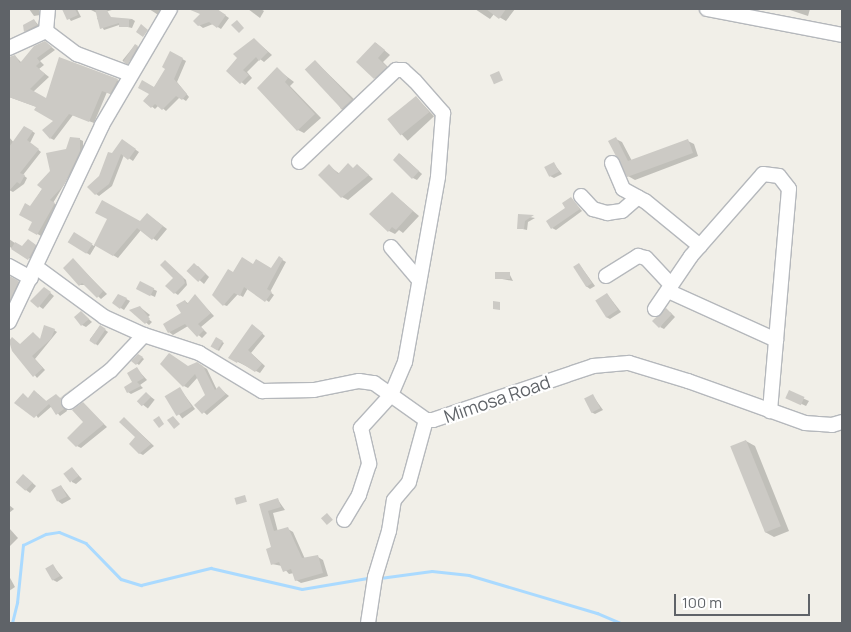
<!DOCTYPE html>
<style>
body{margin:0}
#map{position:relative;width:851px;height:632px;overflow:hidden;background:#f1efe8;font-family:Manrope,sans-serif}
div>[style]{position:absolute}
.shadow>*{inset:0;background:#0003;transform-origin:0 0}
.stream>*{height:2.5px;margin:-1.25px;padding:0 1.25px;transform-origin:1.25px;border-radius:1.25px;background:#aadaff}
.building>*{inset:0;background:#cccac5;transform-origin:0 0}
.roads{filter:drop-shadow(1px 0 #b5b8bc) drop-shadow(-1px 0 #b5b8bc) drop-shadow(0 1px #b5b8bc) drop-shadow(0 -1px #b5b8bc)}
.minor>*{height:14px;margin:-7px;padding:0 7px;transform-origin:7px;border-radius:7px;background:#fff}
span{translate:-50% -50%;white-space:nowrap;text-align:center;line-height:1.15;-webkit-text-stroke:4.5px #fff;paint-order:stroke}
.street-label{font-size:18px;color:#5f6368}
.frame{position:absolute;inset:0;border:10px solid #5f6368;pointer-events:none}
.scale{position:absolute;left:674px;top:594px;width:136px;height:22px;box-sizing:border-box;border:2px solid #5f6368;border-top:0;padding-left:6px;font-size:15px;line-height:18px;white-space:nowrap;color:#5f6368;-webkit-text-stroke:4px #fff;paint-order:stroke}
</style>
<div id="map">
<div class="shadow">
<div style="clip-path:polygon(29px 9px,39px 9px,40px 15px,34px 16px)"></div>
<div style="clip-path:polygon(62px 9px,77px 9px,81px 17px,71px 21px)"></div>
<div style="clip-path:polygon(89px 9px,115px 9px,99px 14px)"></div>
<div style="clip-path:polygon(149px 9px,170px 9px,163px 18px)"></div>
<div style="clip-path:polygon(195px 9px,216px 9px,229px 18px,221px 29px,213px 24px,203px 28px,199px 25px,202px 14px)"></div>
<div style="clip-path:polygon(248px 9px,261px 9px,264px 11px,260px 18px)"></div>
<div style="clip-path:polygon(475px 9px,515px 9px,506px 21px,494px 14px,490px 19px)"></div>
<div style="clip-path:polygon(787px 9px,810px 9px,808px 16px)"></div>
<div style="clip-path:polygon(97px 18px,132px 19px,135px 21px,132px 28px,119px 25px,104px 30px)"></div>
<div style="clip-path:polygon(34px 20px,41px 28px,29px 33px,25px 31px)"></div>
<div style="clip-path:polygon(254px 39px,272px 55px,264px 62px,260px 59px,247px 72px,252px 78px,245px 85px,228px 71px)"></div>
<div style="clip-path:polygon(376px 43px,390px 55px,383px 62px,392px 71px,381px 82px,375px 78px)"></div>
<div style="clip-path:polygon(49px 45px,55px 50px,40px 61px,44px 65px,39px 69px,49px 77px,33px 92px,46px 100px,117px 80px,121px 82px,114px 96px,107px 92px,94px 123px,73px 115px,54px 140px,50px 138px,55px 121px,37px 107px,9px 97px,11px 77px,9px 64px,15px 56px,22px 63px)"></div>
<div style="left:135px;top:45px;width:6px;height:20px;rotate:39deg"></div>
<div style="clip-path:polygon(171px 53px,186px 61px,177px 82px,189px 97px,186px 101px,180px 97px,166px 111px,159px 105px,155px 109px,145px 101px,167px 68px)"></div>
<div style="clip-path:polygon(316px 62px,358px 103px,348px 113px,341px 109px)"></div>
<div style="clip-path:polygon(277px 69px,294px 82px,290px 86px,321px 118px,304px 133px,298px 130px)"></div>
<div style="left:417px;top:98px;width:25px;height:36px;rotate:47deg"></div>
<div style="clip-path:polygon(24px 127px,35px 133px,30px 143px,41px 152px,23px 175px,27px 178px,24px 184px,13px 192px,9px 190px,9px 137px,15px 144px)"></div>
<div style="clip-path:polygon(79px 139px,83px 141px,83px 153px,53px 203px,58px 206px,41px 236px,29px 229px,34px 222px,30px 208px,67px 150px)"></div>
<div style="clip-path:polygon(616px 139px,622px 142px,632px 161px,688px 141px,694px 144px,698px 156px,635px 180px,628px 176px)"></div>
<div style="clip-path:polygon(126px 143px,139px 152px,133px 161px,124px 155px,112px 186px,99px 196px,96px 194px,100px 177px,112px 155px)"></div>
<div style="clip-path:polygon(400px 154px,422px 174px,417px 180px,413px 178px)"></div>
<div style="clip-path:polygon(554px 164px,562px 174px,554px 178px,550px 176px)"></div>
<div style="clip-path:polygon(329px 166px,340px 174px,362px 169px,373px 179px,348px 200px,342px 197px)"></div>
<div style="clip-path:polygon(392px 193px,419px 216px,403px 233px,399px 230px,395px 234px,389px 231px)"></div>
<div style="clip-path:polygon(572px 199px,582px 211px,556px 230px,552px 228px)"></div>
<div style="clip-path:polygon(519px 215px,535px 218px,528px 222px,527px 230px,518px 228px)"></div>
<div style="clip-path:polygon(151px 217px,167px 229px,157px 241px,141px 230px,118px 258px,96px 245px,90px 255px,69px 242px,75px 234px,94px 246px,109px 218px,141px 222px)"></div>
<div style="clip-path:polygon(9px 239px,22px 248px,31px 242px,38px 247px,32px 260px,10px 247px,9px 249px)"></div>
<div style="clip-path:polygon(279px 258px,286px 262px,270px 292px,274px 295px,269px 302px,248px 288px,243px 297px,238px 294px,227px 306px,224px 305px,233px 274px,253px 266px,272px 270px)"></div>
<div style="clip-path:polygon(73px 260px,107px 294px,101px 299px,86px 285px,80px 285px)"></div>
<div style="clip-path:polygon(165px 261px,186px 280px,187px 285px,178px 295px,175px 293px,175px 278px)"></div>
<div style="clip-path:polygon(579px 264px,595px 286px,590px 289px,586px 286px)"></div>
<div style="clip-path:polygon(198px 266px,209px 277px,204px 284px,188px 270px)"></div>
<div style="clip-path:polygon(509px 273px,513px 281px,497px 278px)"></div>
<div style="clip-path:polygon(9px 276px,23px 285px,13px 306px,9px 303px)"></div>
<div style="clip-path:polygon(153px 289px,157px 291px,155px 297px,142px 291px)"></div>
<div style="clip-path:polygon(48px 291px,54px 296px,43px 309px,32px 301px)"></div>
<div style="clip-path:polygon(607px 294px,621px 312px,610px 319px,606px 317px)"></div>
<div style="clip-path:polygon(119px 295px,130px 301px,124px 310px,113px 303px)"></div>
<div style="clip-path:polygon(195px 296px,214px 316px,201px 327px,207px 333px,202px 338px,188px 326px,173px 335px,169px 332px,183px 314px,185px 301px,189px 304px)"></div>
<div style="clip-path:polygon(140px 307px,150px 315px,147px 318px,152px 322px,149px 325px,131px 310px,137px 311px)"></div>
<div style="clip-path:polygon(81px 312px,92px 322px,86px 327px,82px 325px)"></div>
<div style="clip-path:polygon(670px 312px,675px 317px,664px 329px,660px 327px)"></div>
<div style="left:100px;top:326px;width:10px;height:17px;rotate:37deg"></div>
<div style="clip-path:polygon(256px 328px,265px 336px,251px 353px,265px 366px,260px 373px,230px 358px)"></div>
<div style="clip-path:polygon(54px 330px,57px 332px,35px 359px,45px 370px,37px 378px,9px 342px,12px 339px,21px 345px,33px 333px,41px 340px)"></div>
<div style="clip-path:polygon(217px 339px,224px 343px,219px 351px,212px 346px)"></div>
<div style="clip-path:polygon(139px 355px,144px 359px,139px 365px,133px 361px)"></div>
<div style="clip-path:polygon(197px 363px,207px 369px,217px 390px,219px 388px,229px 396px,207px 415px,196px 405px,206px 395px,198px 377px,188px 388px,184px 386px,188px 367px)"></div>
<div style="clip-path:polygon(137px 369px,147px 380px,140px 385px,143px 388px,131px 394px,128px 392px,134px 383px)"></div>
<div style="clip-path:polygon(75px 388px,64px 400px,67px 411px,60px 416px,52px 406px,38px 418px,23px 395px,29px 399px,38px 394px,47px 402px,56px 395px,61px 399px)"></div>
<div style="left:180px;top:389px;width:25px;height:16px;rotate:53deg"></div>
<div style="clip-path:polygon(789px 392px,809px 401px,806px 406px,791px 399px)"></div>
<div style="left:146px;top:393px;width:11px;height:11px;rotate:38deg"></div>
<div style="clip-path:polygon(593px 396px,603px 410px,595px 414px,591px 412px)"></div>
<div style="clip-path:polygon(83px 404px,107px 427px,81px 448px,77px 446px,85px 422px)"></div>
<div style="clip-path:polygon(124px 418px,154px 446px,143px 455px,139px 453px,136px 437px)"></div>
<div style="clip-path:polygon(746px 441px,755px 446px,789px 531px,774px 537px,765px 532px)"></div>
<div style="clip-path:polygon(72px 468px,82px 479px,76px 484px,72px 482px)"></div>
<div style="clip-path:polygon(27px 478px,36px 486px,30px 493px,26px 490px)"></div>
<div style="clip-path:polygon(61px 486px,71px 499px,62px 504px,58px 501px)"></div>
<div style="clip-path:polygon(278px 500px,285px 510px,273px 513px,278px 532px,288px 529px,293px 532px,305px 559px,318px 557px,323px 560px,328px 576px,301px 583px,296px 580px,294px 573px,289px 574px,282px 566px,272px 564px,273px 548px,260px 505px)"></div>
<div style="clip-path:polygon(9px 505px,14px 509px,9px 513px)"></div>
<div style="clip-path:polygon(9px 528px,18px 538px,10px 546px,9px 545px)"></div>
<div style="clip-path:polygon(53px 566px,63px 578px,57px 582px,53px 580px)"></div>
<div style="clip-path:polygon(9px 576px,15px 587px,9px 591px)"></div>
</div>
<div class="stream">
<div style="left:380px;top:578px;width:52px;rotate:-7.7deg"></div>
<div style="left:432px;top:571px;width:37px;rotate:6deg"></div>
<div style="left:469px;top:575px;width:134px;rotate:16.5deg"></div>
<div style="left:597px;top:613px;width:25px;rotate:23deg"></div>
<div style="left:12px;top:623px;width:21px;rotate:-76deg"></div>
<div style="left:17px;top:603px;width:58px;rotate:-84.1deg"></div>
<div style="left:23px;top:545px;width:25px;rotate:-26deg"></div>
<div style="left:46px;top:534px;width:13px;rotate:-9deg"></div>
<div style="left:59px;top:532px;width:29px;rotate:22deg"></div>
<div style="left:86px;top:543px;width:50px;rotate:45.8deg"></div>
<div style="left:121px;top:579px;width:21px;rotate:17deg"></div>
<div style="left:141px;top:585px;width:72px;rotate:-13.7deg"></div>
<div style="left:211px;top:568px;width:93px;rotate:13deg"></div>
<div style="left:302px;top:589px;width:66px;rotate:-9.6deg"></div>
</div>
<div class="building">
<div style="clip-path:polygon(62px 9px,75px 9px,78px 15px,67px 20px)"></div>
<div style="clip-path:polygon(95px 9px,106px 9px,111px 17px,132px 19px,129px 20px,129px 27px,119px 27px,119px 23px,100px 29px)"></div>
<div style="clip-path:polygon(188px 9px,217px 9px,226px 15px,217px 28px,209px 22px,198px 26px,193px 21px,200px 14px)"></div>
<div style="clip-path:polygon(486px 9px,506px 9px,499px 19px)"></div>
<div style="clip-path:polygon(34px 19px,37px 25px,24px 32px,23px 25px)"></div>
<div style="clip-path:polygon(237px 20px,244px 28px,239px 33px,231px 25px)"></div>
<div style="clip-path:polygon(141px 24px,148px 30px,143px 37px,136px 32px)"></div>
<div style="clip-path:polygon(254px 38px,268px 52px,259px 61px,256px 57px,243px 70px,249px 75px,240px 84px,226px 71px,237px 58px,233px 54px)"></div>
<div style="clip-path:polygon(45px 41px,52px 47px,37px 58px,40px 62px,36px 66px,45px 74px,30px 89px,46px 98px,59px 57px,118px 79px,110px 94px,102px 91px,89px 122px,69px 114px,50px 139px,42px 130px,53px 121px,34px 110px,36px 107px,9px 97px,9px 57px,15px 55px,20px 63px,34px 46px)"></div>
<div style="clip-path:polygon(375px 42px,385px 50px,378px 58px,387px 67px,374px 79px,356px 62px)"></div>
<div style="clip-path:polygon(135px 44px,138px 46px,128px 64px,123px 62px)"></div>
<div style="clip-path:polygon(170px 51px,183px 58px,174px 79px,187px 94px,182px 100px,176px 96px,162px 110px,155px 104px,151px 108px,143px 101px,149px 94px,138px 88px,142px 80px,154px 87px,165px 69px,162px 67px)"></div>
<div style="left:315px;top:60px;width:54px;height:14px;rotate:47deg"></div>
<div style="clip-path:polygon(277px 67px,288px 78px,285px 82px,315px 114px,297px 131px,257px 88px)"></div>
<div style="left:499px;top:71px;width:10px;height:10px;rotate:66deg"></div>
<div style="left:416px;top:96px;width:21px;height:37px;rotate:51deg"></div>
<div style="clip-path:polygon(24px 126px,33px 131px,27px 140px,39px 149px,20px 173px,25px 175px,20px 184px,17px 182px,9px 191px,9px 147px)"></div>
<div style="clip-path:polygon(70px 137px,80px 138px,80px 151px,64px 185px,50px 200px,55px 203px,37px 235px,28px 230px,32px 222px,19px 215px,25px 203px,30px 206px,42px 189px,37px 185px,50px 171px,46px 153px,66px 149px)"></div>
<div style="clip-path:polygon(616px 137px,628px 161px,688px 139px,693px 153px,627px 177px,608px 141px)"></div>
<div style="clip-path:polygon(122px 139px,136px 149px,128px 160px,121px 154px,109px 184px,95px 195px,87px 187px,99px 176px,108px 152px,112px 153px)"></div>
<div style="clip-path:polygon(399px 153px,419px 171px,412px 179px,393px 160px)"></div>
<div style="left:554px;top:162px;width:11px;height:11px;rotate:63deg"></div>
<div style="clip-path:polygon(348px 163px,353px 168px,357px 164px,369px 175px,341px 198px,318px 175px,329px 164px,338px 174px)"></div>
<div style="clip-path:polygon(392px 192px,413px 211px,396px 230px,392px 227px,388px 232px,369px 214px)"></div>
<div style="clip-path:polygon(571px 197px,580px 209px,551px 229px,546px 221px,565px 208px,562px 203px)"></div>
<div style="clip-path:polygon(102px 200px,140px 221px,147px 213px,163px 226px,152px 240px,137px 228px,113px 256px,94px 245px,107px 219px,95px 213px)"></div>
<div style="clip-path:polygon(518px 214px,534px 215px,525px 221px,524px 229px,517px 229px)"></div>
<div style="left:74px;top:232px;width:22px;height:12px;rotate:32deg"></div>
<div style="clip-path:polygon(28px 239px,36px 245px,28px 260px,11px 249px,15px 242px,22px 246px)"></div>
<div style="clip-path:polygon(279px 256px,283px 259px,267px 289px,272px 292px,265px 302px,244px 287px,240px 296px,234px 293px,223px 306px,212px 295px,228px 269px,233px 272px,242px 257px,253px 264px,256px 259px,271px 268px)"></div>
<div style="clip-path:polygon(73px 258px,103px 291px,97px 298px,82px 283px,79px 286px,63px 268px)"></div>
<div style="clip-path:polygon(165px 260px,183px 277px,185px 283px,174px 294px,165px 286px,173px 278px,160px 265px)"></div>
<div style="left:194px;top:263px;width:16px;height:11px;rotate:43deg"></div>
<div style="left:579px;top:263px;width:24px;height:7px;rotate:57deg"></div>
<div style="left:495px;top:272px;width:15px;height:7px"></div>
<div style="clip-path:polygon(9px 276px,19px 281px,9px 302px)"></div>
<div style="left:140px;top:281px;width:16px;height:9px;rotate:27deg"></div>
<div style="clip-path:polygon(44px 287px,51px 292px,38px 308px,30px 301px)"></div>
<div style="left:607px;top:293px;width:20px;height:14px;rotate:57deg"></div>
<div style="clip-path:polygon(118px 294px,127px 298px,120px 309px,112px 303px)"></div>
<div style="clip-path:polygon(195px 294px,211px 313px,198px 324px,204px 330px,197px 337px,185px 324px,168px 333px,163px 324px,181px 313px,176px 305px,185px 300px,187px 304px)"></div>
<div style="clip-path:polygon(493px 301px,500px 302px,500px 310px,493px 309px)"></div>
<div style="clip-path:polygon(140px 306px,150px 319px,145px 324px,129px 310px)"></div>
<div style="clip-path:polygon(666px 308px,672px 314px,659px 328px,652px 321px)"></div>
<div style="clip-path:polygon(81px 311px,89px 319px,81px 326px,74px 317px)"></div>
<div style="clip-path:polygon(252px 324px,263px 333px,248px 350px,262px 364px,255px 372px,238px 361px,237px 363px,228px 358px)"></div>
<div style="clip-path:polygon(44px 325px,55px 329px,51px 339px,32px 356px,43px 368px,33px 377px,12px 351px,9px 341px,12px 337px,20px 344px,33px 332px,40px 339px)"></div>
<div style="left:100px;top:325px;width:7px;height:19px;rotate:34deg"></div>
<div style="left:216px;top:337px;width:8px;height:11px;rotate:30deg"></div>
<div style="clip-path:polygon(169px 353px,188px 366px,197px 362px,203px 366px,215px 390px,219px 386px,226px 394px,202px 414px,194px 405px,205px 395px,195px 374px,183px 387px,160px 364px)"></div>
<div style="clip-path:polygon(138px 354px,143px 357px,136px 365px,131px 361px)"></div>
<div style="clip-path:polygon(137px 367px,144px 378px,137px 382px,141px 386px,127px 393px,124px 387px,132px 382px,127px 373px)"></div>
<div style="clip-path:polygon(75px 386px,61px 398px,64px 409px,56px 415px,49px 404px,34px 418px,14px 403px,23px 393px,28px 398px,34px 390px,46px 401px,56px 394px,60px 398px)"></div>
<div style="left:180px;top:387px;width:23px;height:18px;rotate:59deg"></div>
<div style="left:789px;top:390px;width:17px;height:9px;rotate:24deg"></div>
<div style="left:146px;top:392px;width:7px;height:13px;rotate:45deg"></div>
<div style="left:593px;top:394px;width:16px;height:10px;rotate:63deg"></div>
<div style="clip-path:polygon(83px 402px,104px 424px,76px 447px,67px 438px,83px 422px,72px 410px)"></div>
<div style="clip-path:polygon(159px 416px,164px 424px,159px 428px,153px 420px)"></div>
<div style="clip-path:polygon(173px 416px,180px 424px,174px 429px,167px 420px)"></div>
<div style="clip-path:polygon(124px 417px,151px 444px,139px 454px,129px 444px,135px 437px,119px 422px)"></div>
<div style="left:746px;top:440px;width:93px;height:17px;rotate:68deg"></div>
<div style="left:72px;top:467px;width:11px;height:11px;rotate:52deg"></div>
<div style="left:23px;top:474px;width:13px;height:11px;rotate:42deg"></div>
<div style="left:61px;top:485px;width:13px;height:11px;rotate:63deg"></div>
<div style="left:245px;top:495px;width:7px;height:11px;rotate:74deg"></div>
<div style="clip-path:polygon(278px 498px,281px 507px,268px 511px,274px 531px,288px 527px,302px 558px,318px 555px,323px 573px,295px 581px,291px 569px,283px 572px,279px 562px,271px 565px,266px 549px,271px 547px,259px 504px)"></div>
<div style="left:327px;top:513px;width:9px;height:8px;rotate:49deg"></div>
<div style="left:53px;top:564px;width:14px;height:9px;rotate:60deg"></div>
</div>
<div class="roads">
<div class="minor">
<div style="left:707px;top:9px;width:137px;rotate:10.9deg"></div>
<div style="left:46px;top:31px;width:22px;rotate:-85deg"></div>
<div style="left:9px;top:48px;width:41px;rotate:-24.7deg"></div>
<div style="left:46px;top:31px;width:39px;rotate:37deg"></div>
<div style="left:77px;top:54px;width:57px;rotate:20.7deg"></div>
<div style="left:299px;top:162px;width:134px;rotate:-43.5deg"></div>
<div style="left:396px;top:70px;width:7px"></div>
<div style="left:403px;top:70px;width:16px;rotate:43deg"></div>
<div style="left:415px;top:81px;width:43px;rotate:48.8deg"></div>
<div style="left:443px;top:113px;width:64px;rotate:94.5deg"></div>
<div style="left:438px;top:177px;width:188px;rotate:100.1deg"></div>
<div style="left:405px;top:362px;width:36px;rotate:113deg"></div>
<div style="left:391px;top:395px;width:45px;rotate:132.3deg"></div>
<div style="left:361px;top:428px;width:37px;rotate:77deg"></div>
<div style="left:369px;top:464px;width:33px;rotate:108deg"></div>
<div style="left:359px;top:495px;width:29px;rotate:121deg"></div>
<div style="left:612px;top:163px;width:28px;rotate:67deg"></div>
<div style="left:623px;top:189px;width:25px;rotate:29deg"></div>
<div style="left:645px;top:201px;width:71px;rotate:39.3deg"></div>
<div style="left:581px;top:196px;width:18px;rotate:47deg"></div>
<div style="left:593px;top:209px;width:15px;rotate:16deg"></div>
<div style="left:607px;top:213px;width:15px;rotate:-8deg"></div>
<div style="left:622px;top:211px;width:21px;rotate:-41deg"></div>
<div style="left:391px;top:247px;width:42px;rotate:49.8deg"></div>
<div style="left:9px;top:266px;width:25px;rotate:29deg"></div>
<div style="left:36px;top:267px;width:84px;rotate:36.3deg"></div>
<div style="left:104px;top:317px;width:44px;rotate:24.2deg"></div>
<div style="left:144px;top:335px;width:58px;rotate:18.1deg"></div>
<div style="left:199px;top:353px;width:74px;rotate:31.1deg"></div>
<div style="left:262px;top:391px;width:52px;rotate:-1.1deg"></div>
<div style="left:314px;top:390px;width:46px;rotate:-11.3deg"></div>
<div style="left:359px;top:381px;width:15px;rotate:8deg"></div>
<div style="left:374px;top:383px;width:64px;rotate:35.4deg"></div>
<div style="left:426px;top:420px;width:7px"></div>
<div style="left:433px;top:420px;width:169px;rotate:-18.6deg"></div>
<div style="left:593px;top:366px;width:36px;rotate:-5deg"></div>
<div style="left:629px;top:363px;width:62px;rotate:17deg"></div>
<div style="left:688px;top:381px;width:124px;rotate:19.7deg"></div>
<div style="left:805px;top:423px;width:27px;rotate:4deg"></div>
<div style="left:832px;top:425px;width:10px;rotate:-17deg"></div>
<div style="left:606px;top:276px;width:38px;rotate:-32deg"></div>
<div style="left:638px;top:256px;width:8px;rotate:14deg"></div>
<div style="left:646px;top:258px;width:37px;rotate:47deg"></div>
<div style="left:668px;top:291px;width:119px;rotate:24.4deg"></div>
<div style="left:655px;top:309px;width:64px;rotate:-55.8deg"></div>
<div style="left:691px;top:256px;width:109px;rotate:-48.7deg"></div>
<div style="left:763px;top:174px;width:16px;rotate:7deg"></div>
<div style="left:779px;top:176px;width:16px;rotate:52deg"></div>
<div style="left:789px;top:189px;width:223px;rotate:94.9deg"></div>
<div style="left:9px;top:322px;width:218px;rotate:-64.7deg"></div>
<div style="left:102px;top:125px;width:134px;rotate:-59.6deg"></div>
<div style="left:69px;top:402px;width:53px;rotate:-37.3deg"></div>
<div style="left:111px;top:370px;width:48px;rotate:-46.7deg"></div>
<div style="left:368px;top:623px;width:47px;rotate:-81.3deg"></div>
<div style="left:375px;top:577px;width:48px;rotate:-73.1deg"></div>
<div style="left:389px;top:531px;width:31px;rotate:-81deg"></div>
<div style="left:394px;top:500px;width:23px;rotate:-50deg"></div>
<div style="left:409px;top:482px;width:64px;rotate:-74.7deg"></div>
</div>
</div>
<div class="street-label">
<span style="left:497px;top:399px;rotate:-19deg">Mimosa Road</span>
</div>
<div class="frame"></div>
<div class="scale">100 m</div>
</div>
